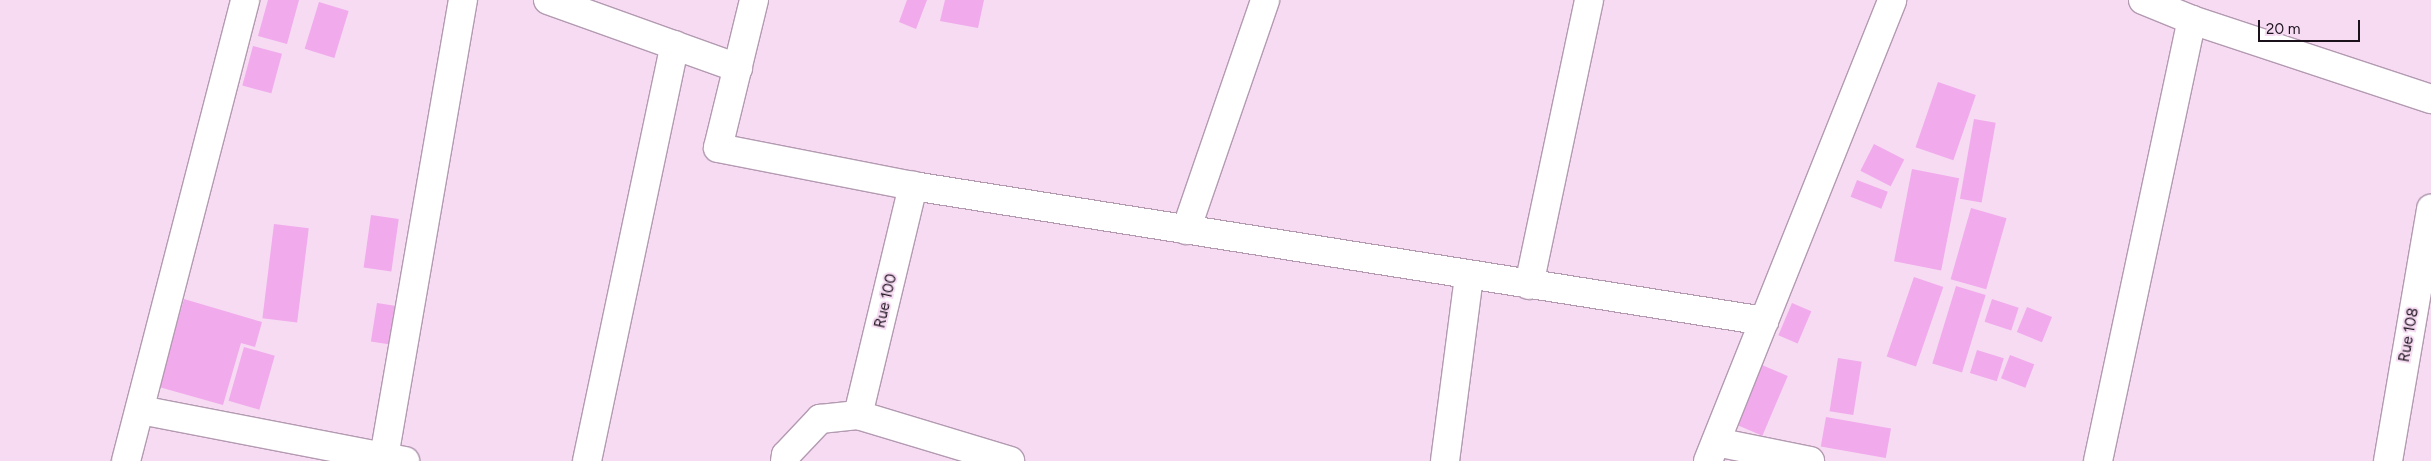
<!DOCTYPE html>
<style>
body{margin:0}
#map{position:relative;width:2431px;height:461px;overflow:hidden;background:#f6dbf3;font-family:Figtree,sans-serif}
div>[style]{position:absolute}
.building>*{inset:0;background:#f1aaec;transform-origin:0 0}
.roads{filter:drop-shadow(1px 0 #b39ab1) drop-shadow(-1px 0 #b39ab1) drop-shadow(0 1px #b39ab1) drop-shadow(0 -1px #b39ab1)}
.minor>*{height:28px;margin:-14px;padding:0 14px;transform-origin:14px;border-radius:14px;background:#fff}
span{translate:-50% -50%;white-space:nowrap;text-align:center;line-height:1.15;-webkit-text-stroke:4px #f6dbf3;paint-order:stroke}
.street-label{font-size:15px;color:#1a111a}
.scale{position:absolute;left:2258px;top:20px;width:102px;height:22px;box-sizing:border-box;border:2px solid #1a111a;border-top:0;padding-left:6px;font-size:15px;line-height:18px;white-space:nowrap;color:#1a111a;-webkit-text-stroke:4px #f6dbf3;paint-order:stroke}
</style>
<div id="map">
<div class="building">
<div style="clip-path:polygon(268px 0,299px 0,287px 44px,258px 36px)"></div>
<div style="clip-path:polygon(907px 0,927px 0,916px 29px,899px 22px)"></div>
<div style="clip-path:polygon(945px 0,984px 0,978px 28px,940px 21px)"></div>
<div style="left:319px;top:2px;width:31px;height:49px;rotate:17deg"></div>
<div style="left:253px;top:46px;width:30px;height:41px;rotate:15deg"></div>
<div style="left:1938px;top:82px;width:40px;height:69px;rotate:19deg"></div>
<div style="left:1974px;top:119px;width:22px;height:81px;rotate:10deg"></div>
<div style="left:1874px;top:144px;width:34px;height:30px;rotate:27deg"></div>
<div style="left:1912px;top:169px;width:48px;height:94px;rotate:11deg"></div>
<div style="left:1857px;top:180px;width:33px;height:18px;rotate:21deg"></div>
<div style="left:1971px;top:208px;width:37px;height:74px;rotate:16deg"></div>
<div style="left:371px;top:215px;width:28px;height:53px;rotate:8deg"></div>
<div style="left:274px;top:224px;width:35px;height:95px;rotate:7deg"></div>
<div style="left:1914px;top:277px;width:31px;height:84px;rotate:19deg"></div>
<div style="left:1956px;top:286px;width:31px;height:81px;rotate:17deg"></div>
<div style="clip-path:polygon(184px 299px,262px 322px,255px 347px,241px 343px,223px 405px,159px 387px)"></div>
<div style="left:1992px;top:299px;width:28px;height:24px;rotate:18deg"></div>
<div style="left:377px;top:303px;width:18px;height:39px;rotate:9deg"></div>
<div style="left:1792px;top:303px;width:21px;height:35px;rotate:23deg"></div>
<div style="left:2027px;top:307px;width:27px;height:27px;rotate:22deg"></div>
<div style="left:244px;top:347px;width:32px;height:56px;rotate:16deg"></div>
<div style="left:1977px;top:350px;width:28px;height:24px;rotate:17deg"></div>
<div style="left:2010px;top:355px;width:26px;height:25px;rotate:21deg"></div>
<div style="left:1838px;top:358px;width:24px;height:54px;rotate:9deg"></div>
<div style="left:1762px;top:365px;width:28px;height:65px;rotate:23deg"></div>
<div style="left:1826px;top:417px;width:66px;height:30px;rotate:10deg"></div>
</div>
<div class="roads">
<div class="minor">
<div style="left:548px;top:0;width:202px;rotate:19.7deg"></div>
<div style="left:754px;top:0;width:152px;rotate:103.7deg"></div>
<div style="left:718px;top:148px;width:199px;rotate:11deg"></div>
<div style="left:913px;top:186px;width:862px;rotate:9.01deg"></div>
<div style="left:2143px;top:0;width:53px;rotate:22.2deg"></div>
<div style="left:2192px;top:20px;width:252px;rotate:18.3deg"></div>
<div style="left:1186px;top:230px;width:243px;rotate:-71deg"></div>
<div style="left:1529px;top:285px;width:291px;rotate:-78.1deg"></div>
<div style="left:140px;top:410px;width:270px;rotate:10.9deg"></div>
<div style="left:858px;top:415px;width:236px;rotate:-76.5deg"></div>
<div style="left:1716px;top:442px;width:96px;rotate:11.4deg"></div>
<div style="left:384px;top:457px;width:464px;rotate:-80.2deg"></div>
<div style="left:126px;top:461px;width:476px;rotate:-75.5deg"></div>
<div style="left:587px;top:461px;width:425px;rotate:-78.1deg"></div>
<div style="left:785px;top:461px;width:6px;rotate:-81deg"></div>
<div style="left:786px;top:455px;width:50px;rotate:-46.6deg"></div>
<div style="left:820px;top:419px;width:38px;rotate:-6deg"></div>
<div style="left:858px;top:415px;width:159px;rotate:16.8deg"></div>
<div style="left:1445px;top:461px;width:188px;rotate:-82.6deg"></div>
<div style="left:1708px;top:461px;width:496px;rotate:-68.2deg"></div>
<div style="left:2098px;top:461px;width:451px;rotate:-78deg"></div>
<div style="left:2388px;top:461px;width:256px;rotate:-80.3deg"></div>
</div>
</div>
<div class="street-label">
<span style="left:886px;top:301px;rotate:-77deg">Rue 100</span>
<span style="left:2409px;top:335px;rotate:-80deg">Rue 108</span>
</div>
<div class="scale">20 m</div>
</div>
